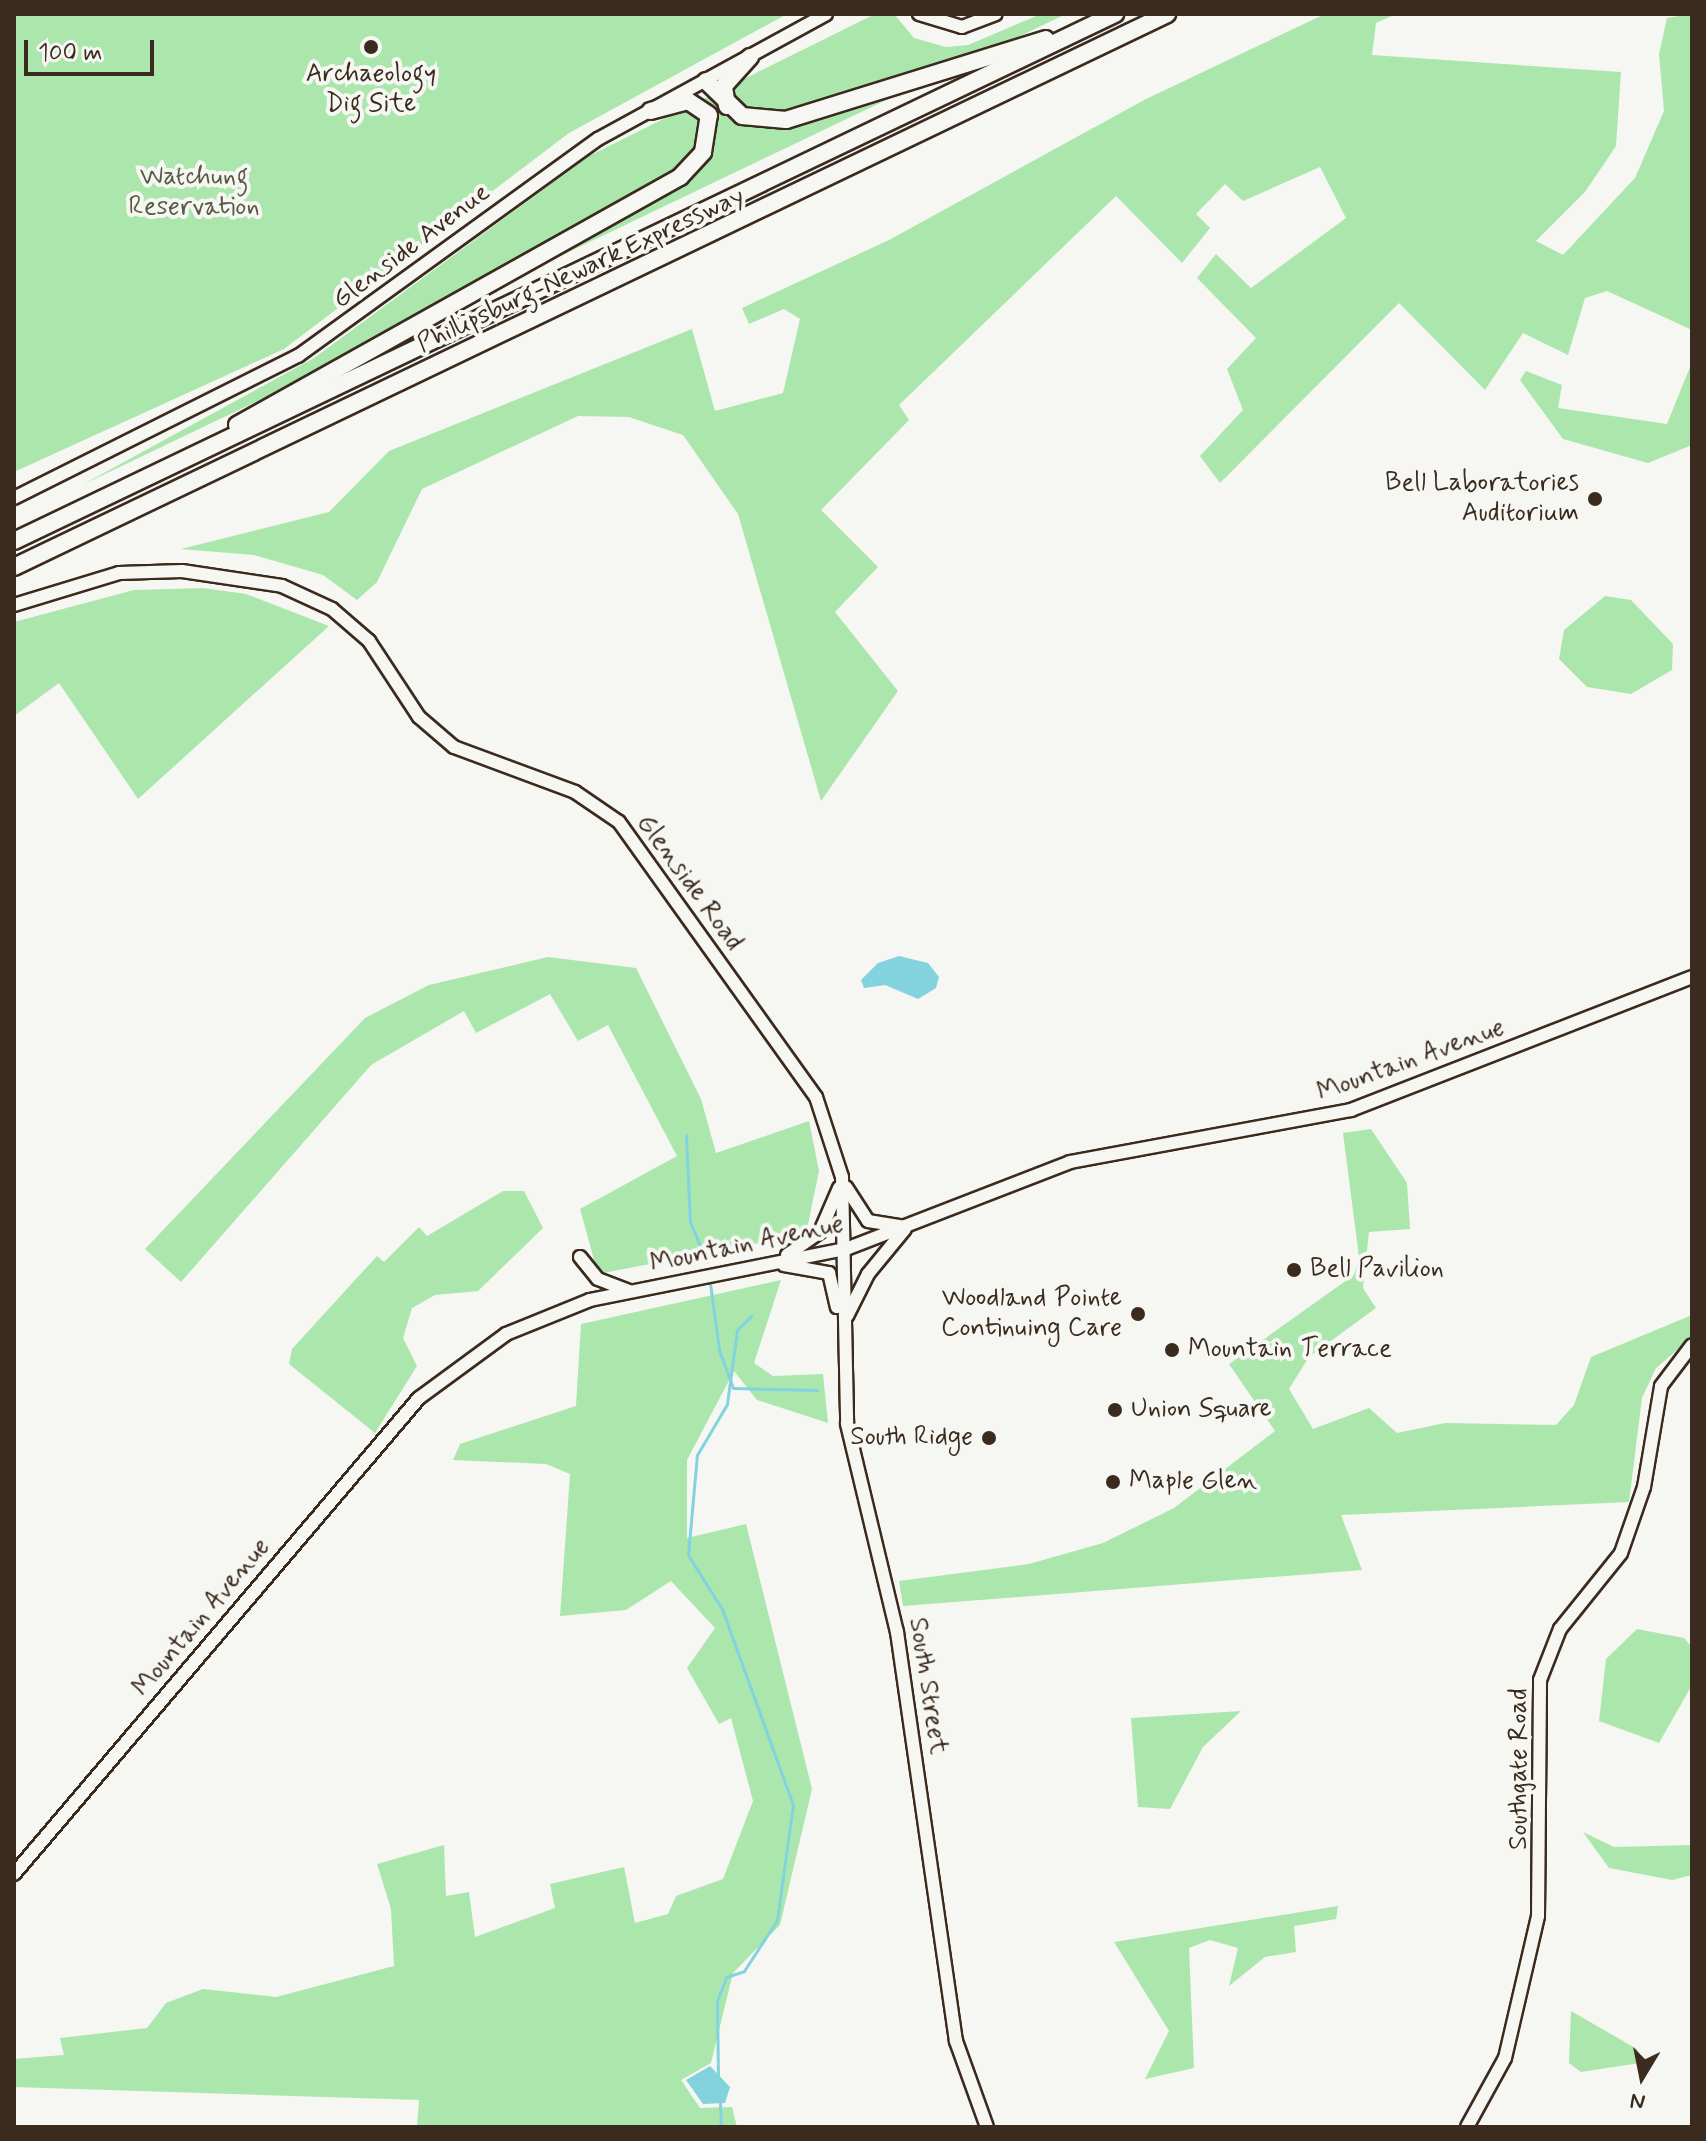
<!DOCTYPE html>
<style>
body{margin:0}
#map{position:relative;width:1706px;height:2141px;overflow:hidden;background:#f6f6f2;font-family:Mynerve,sans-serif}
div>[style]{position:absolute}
.green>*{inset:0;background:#abe7ad}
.water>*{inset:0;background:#83d3df}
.stream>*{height:3px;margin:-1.5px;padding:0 1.5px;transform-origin:1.5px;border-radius:1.5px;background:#83d3df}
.roads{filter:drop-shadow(2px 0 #3b2a1e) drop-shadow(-2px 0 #3b2a1e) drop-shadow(0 2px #3b2a1e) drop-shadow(0 -2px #3b2a1e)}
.secondary>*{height:12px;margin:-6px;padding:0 6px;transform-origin:6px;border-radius:6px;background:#f6f6f2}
.highway>*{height:16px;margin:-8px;padding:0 8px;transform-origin:8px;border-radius:8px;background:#f6f6f2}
.dots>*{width:22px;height:22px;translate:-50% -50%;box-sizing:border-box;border:4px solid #f6f6f2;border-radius:50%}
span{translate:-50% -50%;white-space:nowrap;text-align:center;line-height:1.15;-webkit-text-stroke:8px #f6f6f2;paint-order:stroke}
.poi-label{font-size:26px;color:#3b2a1e}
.right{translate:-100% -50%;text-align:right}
.left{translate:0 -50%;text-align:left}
.park-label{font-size:26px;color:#575942}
.street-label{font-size:26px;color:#3b2a1e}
.frame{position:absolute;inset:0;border:16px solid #3b2a1e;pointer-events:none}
.north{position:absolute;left:1602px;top:2037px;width:80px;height:80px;-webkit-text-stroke:6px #f6f6f2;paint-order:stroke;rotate:190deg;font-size:22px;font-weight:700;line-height:32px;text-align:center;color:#3b2a1e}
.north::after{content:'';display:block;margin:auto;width:28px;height:36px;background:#3b2a1e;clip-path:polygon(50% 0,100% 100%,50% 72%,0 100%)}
.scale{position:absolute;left:24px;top:40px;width:130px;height:36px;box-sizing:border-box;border:4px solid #3b2a1e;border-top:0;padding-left:10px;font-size:24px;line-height:28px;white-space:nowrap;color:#3b2a1e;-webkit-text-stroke:6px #f6f6f2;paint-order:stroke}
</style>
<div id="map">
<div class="green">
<div style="clip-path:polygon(14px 14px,787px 14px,569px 133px,284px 349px,14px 472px)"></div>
<div style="clip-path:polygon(875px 14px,894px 14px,914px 38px,946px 47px,968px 45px,1041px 14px,1066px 14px,82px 485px,314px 358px,589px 156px)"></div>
<div style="clip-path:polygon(1325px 14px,1396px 14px,1376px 23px,1372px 55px,1621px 72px,1616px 146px,1585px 192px,1536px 241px,1563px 255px,1635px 178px,1664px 111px,1659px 54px,1667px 18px,1692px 14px,1692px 330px,1607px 291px,1585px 298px,1568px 355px,1523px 333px,1485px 390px,1399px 303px,1220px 483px,1200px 456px,1243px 410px,1227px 369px,1256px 338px,1197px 278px,1216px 254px,1251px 288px,1346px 218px,1320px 167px,1243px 201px,1225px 184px,1196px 214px,1210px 228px,1182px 263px,1116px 196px,899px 405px,909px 420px,821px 510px,878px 567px,835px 612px,898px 691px,821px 801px,738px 514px,683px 435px,629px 417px,578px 416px,422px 489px,377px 582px,357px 600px,323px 575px,254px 555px,181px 549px,329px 512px,389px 451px,692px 329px,715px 411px,783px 393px,800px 319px,784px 309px,749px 324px,742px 308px,889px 240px,1146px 99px)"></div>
<div style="clip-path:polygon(1692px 362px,1692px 445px,1648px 463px,1563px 439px,1520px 380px,1526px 371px,1562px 385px,1558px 408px,1667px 424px)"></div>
<div style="clip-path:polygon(203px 588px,246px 594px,329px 626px,138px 799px,59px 683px,14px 716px,14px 622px,134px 590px)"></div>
<div style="clip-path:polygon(1605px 596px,1631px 600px,1673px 644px,1672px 670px,1631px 694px,1587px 687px,1559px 659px,1564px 630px)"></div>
<div style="clip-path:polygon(548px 957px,636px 968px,701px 1099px,716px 1153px,809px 1121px,819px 1171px,806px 1234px,598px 1274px,580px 1209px,677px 1156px,608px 1025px,578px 1041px,550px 994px,476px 1033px,464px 1011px,371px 1065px,181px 1282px,145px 1249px,365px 1018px,429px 985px)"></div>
<div style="clip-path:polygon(1371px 1129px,1407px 1183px,1410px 1229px,1369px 1232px,1363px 1288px,1376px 1308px,1309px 1357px,1289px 1389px,1313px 1429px,1369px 1408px,1397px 1433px,1445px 1423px,1556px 1425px,1574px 1405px,1591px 1357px,1692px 1315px,1692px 1337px,1656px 1368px,1642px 1398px,1629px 1502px,1341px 1515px,1362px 1570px,903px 1606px,899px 1581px,1029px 1564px,1103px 1543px,1174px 1508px,1275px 1431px,1229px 1364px,1354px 1275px,1359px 1257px,1343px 1133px)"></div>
<div style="clip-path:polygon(503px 1191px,524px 1191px,543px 1228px,478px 1291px,435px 1295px,412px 1308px,403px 1338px,417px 1366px,375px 1433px,289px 1364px,292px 1349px,377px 1256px,384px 1262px,419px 1227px,427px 1236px)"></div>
<div style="clip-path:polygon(781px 1280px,754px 1363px,773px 1376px,823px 1374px,828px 1423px,757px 1400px,734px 1371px,687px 1460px,687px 1538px,746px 1524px,812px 1789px,780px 1925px,733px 1973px,711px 2063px,681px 2080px,700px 2108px,732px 2107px,737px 2127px,417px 2127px,419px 2100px,14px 2087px,14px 2059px,64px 2055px,60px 2038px,147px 2028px,166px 2003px,203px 1989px,276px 1997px,394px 1966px,391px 1909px,377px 1864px,444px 1845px,446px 1896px,469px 1892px,475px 1937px,555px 1908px,550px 1884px,624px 1867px,635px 1923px,668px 1914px,676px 1896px,723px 1879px,753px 1801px,731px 1718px,719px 1724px,687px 1668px,715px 1628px,671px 1581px,626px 1610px,560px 1616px,570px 1474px,546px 1464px,453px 1460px,460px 1444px,576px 1406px,581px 1324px)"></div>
<div style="clip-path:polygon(1637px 1629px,1684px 1638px,1692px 1647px,1692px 1685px,1659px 1743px,1599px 1721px,1606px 1659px)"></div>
<div style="clip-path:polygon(1241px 1711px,1203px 1747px,1170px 1809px,1138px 1807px,1131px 1718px)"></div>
<div style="clip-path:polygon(1583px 1832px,1614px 1847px,1692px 1845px,1692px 1875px,1672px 1880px,1609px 1868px)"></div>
<div style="clip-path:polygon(1338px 1906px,1336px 1919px,1294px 1926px,1296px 1952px,1265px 1957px,1229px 1986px,1238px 1948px,1210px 1940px,1189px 1948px,1194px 2068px,1145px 2079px,1169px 2031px,1114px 1942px)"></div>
<div style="clip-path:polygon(1571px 2011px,1637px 2049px,1640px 2063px,1581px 2072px,1569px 2063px)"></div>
</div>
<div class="water">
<div style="clip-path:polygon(899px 956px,928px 963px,939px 977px,936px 988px,918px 999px,885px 985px,864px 988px,861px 980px,878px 963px)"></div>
<div style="clip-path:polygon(710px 2066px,730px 2087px,725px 2103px,703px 2104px,686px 2080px)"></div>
</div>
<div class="stream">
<div style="left:686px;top:1135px;width:87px;rotate:87.4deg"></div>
<div style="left:690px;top:1222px;width:43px;rotate:67deg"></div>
<div style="left:710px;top:1283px;width:68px;rotate:82.3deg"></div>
<div style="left:719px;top:1350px;width:40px;rotate:69.8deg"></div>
<div style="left:733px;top:1388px;width:84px;rotate:1.4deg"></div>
<div style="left:718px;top:2076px;width:75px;rotate:-90.8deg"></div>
<div style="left:717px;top:2001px;width:26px;rotate:-69deg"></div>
<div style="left:726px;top:1977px;width:19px;rotate:-18deg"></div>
<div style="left:744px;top:1971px;width:61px;rotate:-57.1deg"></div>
<div style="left:777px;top:1920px;width:116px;rotate:-82.1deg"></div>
<div style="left:793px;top:1805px;width:208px;rotate:-109.9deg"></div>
<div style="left:722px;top:1609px;width:64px;rotate:-122.2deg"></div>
<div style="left:688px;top:1555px;width:100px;rotate:-84.9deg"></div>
<div style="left:697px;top:1455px;width:59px;rotate:-59.5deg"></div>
<div style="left:727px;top:1404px;width:75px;rotate:-82.3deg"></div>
<div style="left:737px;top:1330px;width:20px;rotate:-45deg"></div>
<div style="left:720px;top:2103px;width:24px;rotate:88deg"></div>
</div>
<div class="roads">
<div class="secondary">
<div style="left:919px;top:14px;width:45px;rotate:16.8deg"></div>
<div style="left:962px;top:27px;width:36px;rotate:-21deg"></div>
<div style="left:14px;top:498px;width:318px;rotate:-26.6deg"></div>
<div style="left:298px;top:356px;width:370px;rotate:-35.9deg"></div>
<div style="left:598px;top:139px;width:260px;rotate:-28.7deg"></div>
<div style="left:14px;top:605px;width:110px;rotate:-16.9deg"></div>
<div style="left:119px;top:573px;width:63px;rotate:-1.8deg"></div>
<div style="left:182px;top:571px;width:101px;rotate:8.5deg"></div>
<div style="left:282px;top:586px;width:55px;rotate:24.7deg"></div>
<div style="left:332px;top:609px;width:49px;rotate:40.9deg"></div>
<div style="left:369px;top:641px;width:91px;rotate:56.7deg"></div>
<div style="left:419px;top:717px;width:46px;rotate:40.6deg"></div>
<div style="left:454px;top:747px;width:129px;rotate:20.4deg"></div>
<div style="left:575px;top:792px;width:53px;rotate:34.3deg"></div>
<div style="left:619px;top:822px;width:338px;rotate:54.4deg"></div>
<div style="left:816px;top:1097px;width:84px;rotate:72deg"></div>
<div style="left:842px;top:1177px;width:247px;rotate:88.8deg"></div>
<div style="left:847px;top:1424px;width:214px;rotate:76.5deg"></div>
<div style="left:897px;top:1632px;width:413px;rotate:81.8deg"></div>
<div style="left:956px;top:2041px;width:91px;rotate:70.2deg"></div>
<div style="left:846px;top:1187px;width:40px;rotate:57.1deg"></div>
<div style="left:868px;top:1221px;width:36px;rotate:9deg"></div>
<div style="left:787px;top:1255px;width:40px;rotate:-34.9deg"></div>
<div style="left:820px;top:1232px;width:48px;rotate:-66.6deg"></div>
<div style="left:580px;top:1257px;width:28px;rotate:51deg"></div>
<div style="left:598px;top:1279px;width:33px;rotate:21deg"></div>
<div style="left:784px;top:1265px;width:46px;rotate:10.1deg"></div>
<div style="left:829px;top:1273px;width:35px;rotate:77deg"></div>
<div style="left:847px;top:1316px;width:47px;rotate:-63.4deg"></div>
<div style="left:868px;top:1274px;width:58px;rotate:-50.6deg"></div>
<div style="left:14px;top:1874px;width:625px;rotate:-49.61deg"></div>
<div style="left:419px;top:1398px;width:108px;rotate:-36.3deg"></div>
<div style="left:506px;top:1334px;width:91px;rotate:-22deg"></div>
<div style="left:590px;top:1300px;width:261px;rotate:-11.3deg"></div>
<div style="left:846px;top:1249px;width:240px;rotate:-21.2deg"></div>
<div style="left:1070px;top:1162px;width:286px;rotate:-10.5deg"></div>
<div style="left:1351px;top:1110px;width:366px;rotate:-21.3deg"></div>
<div style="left:1467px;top:2127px;width:79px;rotate:-61.2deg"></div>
<div style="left:1505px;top:2058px;width:146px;rotate:-76.9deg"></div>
<div style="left:1538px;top:1916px;width:236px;rotate:-89.5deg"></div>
<div style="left:1540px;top:1680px;width:55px;rotate:-68.6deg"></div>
<div style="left:1560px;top:1629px;width:97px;rotate:-51.2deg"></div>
<div style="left:1621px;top:1553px;width:70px;rotate:-70.8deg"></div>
<div style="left:1644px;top:1487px;width:102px;rotate:-80.4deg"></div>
<div style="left:1661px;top:1386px;width:51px;rotate:-52.9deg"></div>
</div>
<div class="highway">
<div style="left:706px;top:81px;width:50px;rotate:44.2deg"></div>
<div style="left:742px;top:116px;width:44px;rotate:5.2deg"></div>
<div style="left:786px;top:120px;width:272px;rotate:-17.3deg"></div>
<div style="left:727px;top:106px;width:20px;rotate:-99deg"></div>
<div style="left:724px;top:86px;width:39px;rotate:-48deg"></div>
<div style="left:237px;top:425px;width:508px;rotate:-29.24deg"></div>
<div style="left:680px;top:177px;width:34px;rotate:-47deg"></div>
<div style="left:703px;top:152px;width:37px;rotate:-81deg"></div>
<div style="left:709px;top:115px;width:25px;rotate:-146deg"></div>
<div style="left:688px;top:101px;width:39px;rotate:165deg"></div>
<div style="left:14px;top:541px;width:1221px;rotate:-25.58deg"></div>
<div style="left:14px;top:567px;width:1279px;rotate:-25.62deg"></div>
</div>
</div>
<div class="dots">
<div style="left:371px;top:47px;background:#3b2a1e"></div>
<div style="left:1595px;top:499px;background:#3b2a1e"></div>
<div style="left:1294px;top:1270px;background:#3b2a1e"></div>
<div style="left:1138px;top:1314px;background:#3b2a1e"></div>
<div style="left:1172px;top:1350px;background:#3b2a1e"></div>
<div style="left:1115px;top:1410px;background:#3b2a1e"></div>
<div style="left:989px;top:1438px;background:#3b2a1e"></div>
<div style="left:1113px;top:1482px;background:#3b2a1e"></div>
</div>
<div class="poi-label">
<span style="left:371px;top:90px">Archaeology<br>Dig Site</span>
<span class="right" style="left:1579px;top:499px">Bell Laboratories<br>Auditorium</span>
<span class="left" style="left:1310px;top:1270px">Bell Pavilion</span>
<span class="right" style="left:1122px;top:1314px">Woodland Pointe<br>Continuing Care</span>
<span class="left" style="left:1188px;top:1350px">Mountain Terrace</span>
<span class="left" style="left:1131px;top:1410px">Union Square</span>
<span class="right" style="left:973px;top:1438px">South Ridge</span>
<span class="left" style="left:1129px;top:1482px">Maple Glen</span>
</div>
<div class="park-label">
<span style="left:194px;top:193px">Watchung<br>Reservation</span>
</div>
<div class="street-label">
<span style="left:412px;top:247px;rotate:-37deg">Glenside Avenue</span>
<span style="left:581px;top:271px;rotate:-25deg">Phillipsburg-Newark Expressway</span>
<span style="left:689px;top:883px;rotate:54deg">Glenside Road</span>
<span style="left:1411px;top:1061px;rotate:-20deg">Mountain Avenue</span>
<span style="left:747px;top:1245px;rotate:-12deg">Mountain Avenue</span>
<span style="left:202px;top:1618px;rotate:-50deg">Mountain Avenue</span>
<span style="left:927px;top:1686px;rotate:81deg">South Street</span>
<span style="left:1520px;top:1769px;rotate:-90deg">Southgate Road</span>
</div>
<div class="frame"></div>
<div class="north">N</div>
<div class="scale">100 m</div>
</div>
